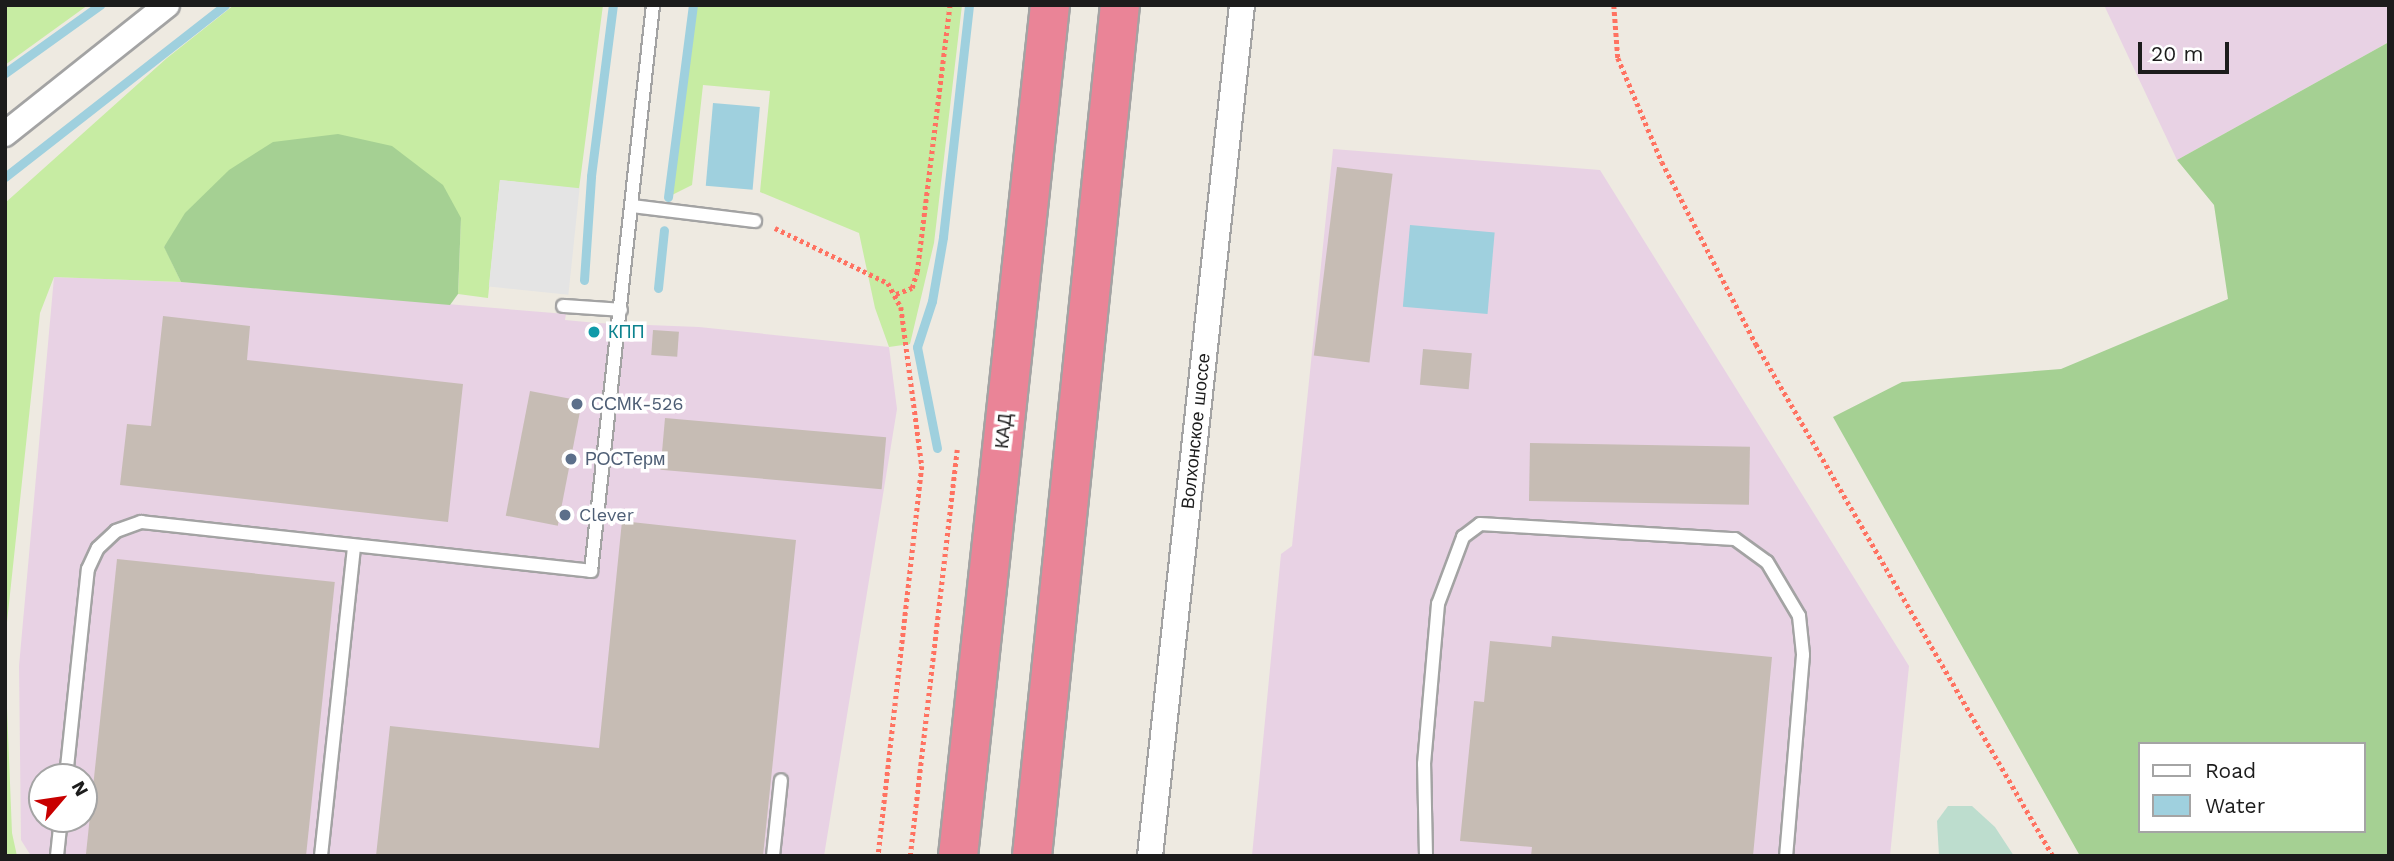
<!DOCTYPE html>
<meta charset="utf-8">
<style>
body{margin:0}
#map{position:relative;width:2394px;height:861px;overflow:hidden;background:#eeeae1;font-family:"Work Sans",sans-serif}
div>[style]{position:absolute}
.industrial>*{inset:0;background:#e8d2e4}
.grass>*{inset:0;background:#c7eca3}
.forest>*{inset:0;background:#a5d093}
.wetland>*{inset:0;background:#bdddce}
.parking>*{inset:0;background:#e4e4e4;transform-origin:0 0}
.water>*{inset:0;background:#9fd0de;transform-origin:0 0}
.stream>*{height:9px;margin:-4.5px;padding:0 4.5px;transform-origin:4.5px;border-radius:4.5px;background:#9fd0de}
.building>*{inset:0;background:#c6bcb4;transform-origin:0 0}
.path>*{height:4.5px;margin-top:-2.25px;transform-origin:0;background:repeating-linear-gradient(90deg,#ff7261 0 3.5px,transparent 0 7px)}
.roads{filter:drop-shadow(2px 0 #a3a3a3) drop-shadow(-2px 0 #a3a3a3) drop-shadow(0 2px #a3a3a3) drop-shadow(0 -2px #a3a3a3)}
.lane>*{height:12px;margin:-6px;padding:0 6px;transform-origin:6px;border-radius:6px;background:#fff}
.street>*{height:24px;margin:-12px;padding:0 12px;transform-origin:12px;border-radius:12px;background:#fff}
.highway>*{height:38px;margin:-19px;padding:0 19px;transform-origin:19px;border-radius:19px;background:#ea8497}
.dots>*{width:19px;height:19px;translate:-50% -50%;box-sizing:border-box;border:4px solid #fff;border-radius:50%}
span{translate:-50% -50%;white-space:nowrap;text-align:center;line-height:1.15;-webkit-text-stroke:7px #fff;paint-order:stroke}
.culture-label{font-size:18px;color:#0d838f}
.left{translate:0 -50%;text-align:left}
.service-label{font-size:18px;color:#4e5e75}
.street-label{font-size:18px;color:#1c1c1c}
.frame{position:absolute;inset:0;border:7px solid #1c1c1c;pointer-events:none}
.legend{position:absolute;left:2138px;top:742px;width:228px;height:91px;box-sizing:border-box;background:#fff;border:2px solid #a4a4a4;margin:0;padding:9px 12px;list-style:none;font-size:21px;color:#1c1c1c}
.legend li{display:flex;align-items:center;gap:14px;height:35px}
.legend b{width:35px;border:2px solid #a4a4a4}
.north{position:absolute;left:28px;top:763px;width:70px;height:70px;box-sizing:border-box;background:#fff;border:2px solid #a4a4a4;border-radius:50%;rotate:61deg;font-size:19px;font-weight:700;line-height:28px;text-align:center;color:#1c1c1c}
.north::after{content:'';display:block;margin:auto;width:24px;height:32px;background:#c80000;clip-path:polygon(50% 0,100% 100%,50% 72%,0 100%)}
.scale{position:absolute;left:2138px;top:42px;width:91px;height:32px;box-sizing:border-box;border:4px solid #1c1c1c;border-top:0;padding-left:9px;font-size:21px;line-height:24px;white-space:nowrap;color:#1c1c1c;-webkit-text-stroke:5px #fff;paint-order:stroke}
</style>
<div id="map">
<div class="industrial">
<div style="clip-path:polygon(2104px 5px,2389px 5px,2389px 42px,2177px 160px)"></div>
<div style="clip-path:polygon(1333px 149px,1600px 170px,1909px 666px,1890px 856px,1252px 856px,1281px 554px,1292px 546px)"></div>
<div style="clip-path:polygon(evenodd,54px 277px,181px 282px,566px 314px,565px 320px,597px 323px,699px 327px,889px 347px,897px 409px,824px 856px,31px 856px,21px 840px,19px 666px,54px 277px,42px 777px,84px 777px,84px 819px,42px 819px,42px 777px)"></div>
</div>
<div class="grass">
<div style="clip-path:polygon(5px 5px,88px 5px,5px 65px)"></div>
<div style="clip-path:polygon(234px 5px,603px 5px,579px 189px,500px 180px,488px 298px,458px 294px,461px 218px,164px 246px,181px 282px,54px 277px,40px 313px,5px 641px,5px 203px,167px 58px)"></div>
<div style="clip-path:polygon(693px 5px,962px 5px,934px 243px,910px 344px,889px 347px,875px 308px,859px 233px,760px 192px,770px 91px,703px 85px,692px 185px,672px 195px)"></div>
<div style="clip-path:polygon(5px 658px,12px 833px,17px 856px,5px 856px)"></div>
</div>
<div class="forest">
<div style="clip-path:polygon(evenodd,2389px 42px,2389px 856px,2080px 856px,1833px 417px,1902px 382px,2061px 369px,2228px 299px,2214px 205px,2177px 160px,2389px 42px,2140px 744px,2364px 744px,2364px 831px,2140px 831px,2140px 744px)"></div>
<div style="clip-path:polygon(338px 134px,392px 146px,443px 185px,461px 218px,458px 294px,450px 305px,181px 282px,164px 247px,185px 213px,229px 170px,273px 142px)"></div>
</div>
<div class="wetland">
<div style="clip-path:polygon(1948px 806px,1972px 806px,1995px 827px,2014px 856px,1939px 856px,1937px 821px)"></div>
</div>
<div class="parking">
<div style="left:500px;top:180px;width:80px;height:107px;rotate:6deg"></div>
</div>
<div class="water">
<div style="left:713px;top:103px;width:47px;height:83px;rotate:5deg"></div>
<div style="left:1410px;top:225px;width:85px;height:82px;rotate:5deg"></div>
</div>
<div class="stream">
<div style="left:5px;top:73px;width:117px;rotate:-35.6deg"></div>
<div style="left:5px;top:177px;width:279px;rotate:-38deg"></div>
<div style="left:668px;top:197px;width:194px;rotate:-82.6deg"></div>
<div style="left:584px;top:280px;width:104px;rotate:-86.1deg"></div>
<div style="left:591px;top:176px;width:172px;rotate:-82.7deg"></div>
<div style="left:658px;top:288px;width:58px;rotate:-84.1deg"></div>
<div style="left:937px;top:448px;width:103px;rotate:-101.2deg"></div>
<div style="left:917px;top:347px;width:48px;rotate:-71.9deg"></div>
<div style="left:932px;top:301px;width:65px;rotate:-80.2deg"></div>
<div style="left:943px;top:237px;width:233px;rotate:-83.6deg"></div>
</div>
<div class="building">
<div style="left:1337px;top:167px;width:56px;height:190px;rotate:7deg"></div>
<div style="clip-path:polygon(163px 316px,250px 326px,247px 360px,463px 384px,448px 522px,120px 485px,127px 424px,151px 426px)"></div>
<div style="left:653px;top:330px;width:26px;height:25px;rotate:4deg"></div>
<div style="left:1423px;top:349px;width:49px;height:36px;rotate:5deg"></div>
<div style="left:530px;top:391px;width:53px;height:127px;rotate:11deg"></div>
<div style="left:665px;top:418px;width:222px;height:52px;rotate:5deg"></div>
<div style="left:1530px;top:443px;width:220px;height:58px;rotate:1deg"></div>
<div style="clip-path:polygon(622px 521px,796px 540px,763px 856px,376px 856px,390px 726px,599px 748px)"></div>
<div style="left:117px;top:559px;width:219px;height:299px;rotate:6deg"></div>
<div style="clip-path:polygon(1552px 636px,1772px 657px,1753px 856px,1531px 856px,1532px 847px,1460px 841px,1474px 701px,1484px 702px,1490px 641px,1551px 647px)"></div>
</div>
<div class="path">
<div style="left:1614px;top:5px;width:53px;rotate:85.7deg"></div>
<div style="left:1618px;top:58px;width:113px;rotate:67.1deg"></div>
<div style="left:1662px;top:162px;width:205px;rotate:62.7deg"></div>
<div style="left:1756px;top:344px;width:592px;rotate:59.88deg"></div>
<div style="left:775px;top:228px;width:126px;rotate:26deg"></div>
<div style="left:888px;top:283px;width:27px;rotate:62deg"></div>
<div style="left:901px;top:307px;width:160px;rotate:82.5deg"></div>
<div style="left:922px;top:466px;width:392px;rotate:96.4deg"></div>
<div style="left:896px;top:294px;width:17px;rotate:-21deg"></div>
<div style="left:912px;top:288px;width:17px;rotate:-73deg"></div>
<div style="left:917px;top:272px;width:269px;rotate:-83deg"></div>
<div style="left:910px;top:856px;width:409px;rotate:-83.4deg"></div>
</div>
<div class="roads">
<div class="lane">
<div style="left:632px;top:206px;width:124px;rotate:7deg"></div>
<div style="left:563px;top:306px;width:58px;rotate:3.9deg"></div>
<div style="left:66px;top:777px;width:209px;rotate:-84deg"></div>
<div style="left:88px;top:569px;width:23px;rotate:-65deg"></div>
<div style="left:98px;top:548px;width:25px;rotate:-43deg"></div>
<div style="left:116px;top:531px;width:27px;rotate:-20deg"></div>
<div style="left:141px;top:522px;width:453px;rotate:6.2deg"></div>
<div style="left:591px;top:571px;width:569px;rotate:-83.75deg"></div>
<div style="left:57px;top:856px;width:37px;rotate:-84deg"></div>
<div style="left:321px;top:856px;width:312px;rotate:-83.9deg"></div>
<div style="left:773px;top:856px;width:76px;rotate:-84deg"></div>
<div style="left:1426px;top:856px;width:92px;rotate:-91.2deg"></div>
<div style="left:1424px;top:764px;width:161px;rotate:-85deg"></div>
<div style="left:1438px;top:604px;width:72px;rotate:-69.5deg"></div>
<div style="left:1463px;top:537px;width:21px;rotate:-37deg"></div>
<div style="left:1480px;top:524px;width:255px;rotate:3.4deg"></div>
<div style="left:1735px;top:539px;width:39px;rotate:36deg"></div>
<div style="left:1767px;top:562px;width:63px;rotate:59.3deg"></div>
<div style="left:1799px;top:616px;width:39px;rotate:84deg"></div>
<div style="left:1803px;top:655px;width:202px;rotate:94.8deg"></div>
</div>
<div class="street">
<div style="left:5px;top:134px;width:207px;rotate:-38.5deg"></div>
<div style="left:1150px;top:856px;width:856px;rotate:-83.83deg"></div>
</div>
<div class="highway">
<div style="left:958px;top:856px;width:856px;rotate:-83.83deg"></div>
<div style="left:1032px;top:856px;width:856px;rotate:-84.1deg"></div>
</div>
</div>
<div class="dots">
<div style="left:594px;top:332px;background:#0f9aa8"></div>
<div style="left:577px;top:404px;background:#5c6f8a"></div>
<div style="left:571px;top:459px;background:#5c6f8a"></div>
<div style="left:565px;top:515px;background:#5c6f8a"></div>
</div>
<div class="culture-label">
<span class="left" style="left:608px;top:332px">КПП</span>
</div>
<div class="service-label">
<span class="left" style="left:591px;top:404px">ССМК-526</span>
<span class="left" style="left:585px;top:459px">РОСТерм</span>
<span class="left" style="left:579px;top:515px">Clever</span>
</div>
<div class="street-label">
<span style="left:1004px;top:431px;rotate:-84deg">КАД</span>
<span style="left:1196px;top:431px;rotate:-84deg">Волхонское шоссе</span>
</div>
<div class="frame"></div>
<ul class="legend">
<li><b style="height:9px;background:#fff"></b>Road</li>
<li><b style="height:19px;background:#9fd0de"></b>Water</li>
</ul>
<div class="north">N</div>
<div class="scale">20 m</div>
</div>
